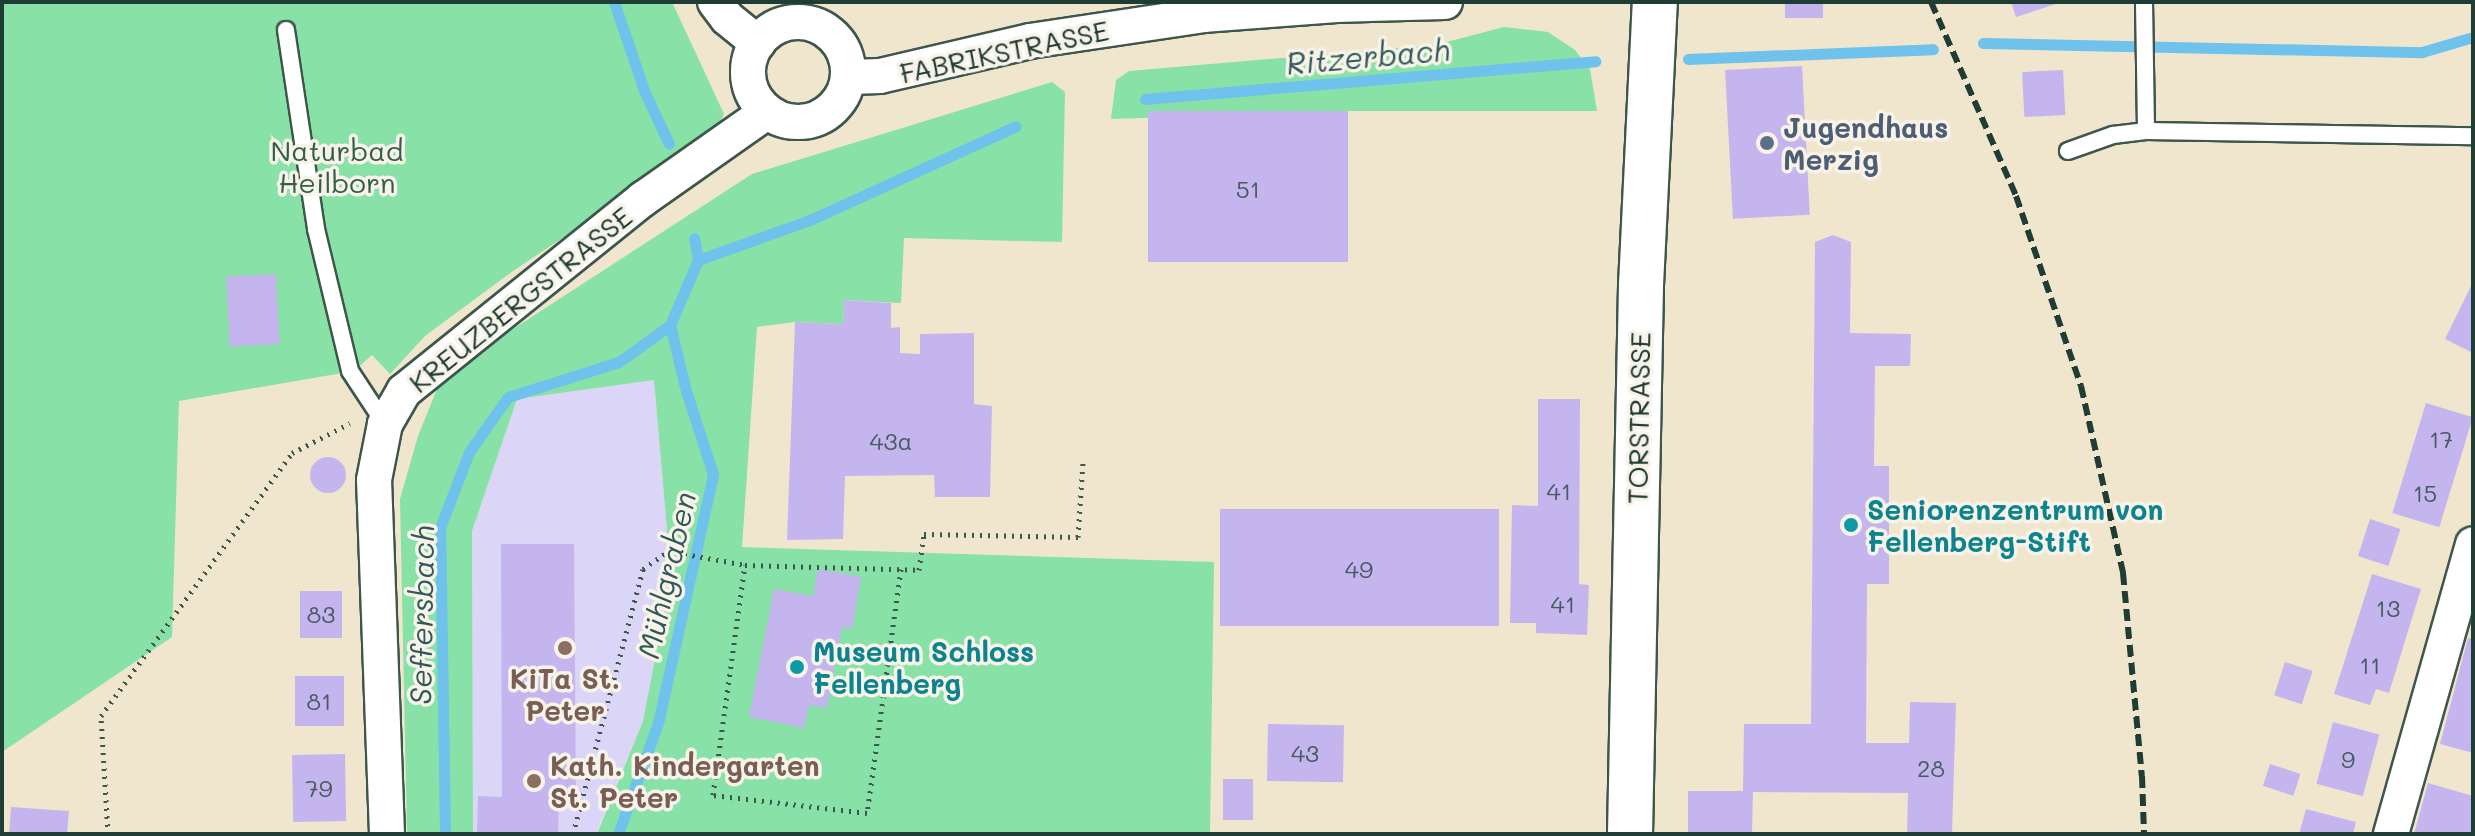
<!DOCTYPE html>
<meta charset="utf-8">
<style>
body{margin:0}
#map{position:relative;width:2475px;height:836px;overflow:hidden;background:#f0e6cd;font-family:Mali,sans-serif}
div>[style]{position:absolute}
.built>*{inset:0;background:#dbd6f7}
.green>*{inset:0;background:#88e1a6}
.stream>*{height:11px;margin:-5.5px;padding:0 5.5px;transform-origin:5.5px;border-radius:5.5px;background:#6fc2eb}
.building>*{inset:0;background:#c5b5ee;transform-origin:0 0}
.round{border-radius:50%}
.path>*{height:5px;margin-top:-2.5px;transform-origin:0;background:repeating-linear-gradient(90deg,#3e564b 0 2px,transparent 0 8px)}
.roads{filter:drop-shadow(2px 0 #3e564b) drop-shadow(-2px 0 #3e564b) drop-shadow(0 2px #3e564b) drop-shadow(0 -2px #3e564b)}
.lane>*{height:16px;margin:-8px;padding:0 8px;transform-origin:8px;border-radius:8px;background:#fff}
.street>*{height:34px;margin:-17px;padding:0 17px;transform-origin:17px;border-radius:17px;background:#fff}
.street>.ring{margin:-17px;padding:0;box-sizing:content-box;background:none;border:34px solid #fff;border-radius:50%}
.secondary>*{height:44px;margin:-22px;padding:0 22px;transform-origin:22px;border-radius:22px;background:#fff}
.rail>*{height:6px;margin-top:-3px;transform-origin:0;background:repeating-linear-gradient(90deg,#1f3d34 0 12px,transparent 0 18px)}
.dots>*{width:22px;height:22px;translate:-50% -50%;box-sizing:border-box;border:4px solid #f7f3e8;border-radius:50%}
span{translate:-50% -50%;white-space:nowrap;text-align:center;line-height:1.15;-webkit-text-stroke:7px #f7f3e8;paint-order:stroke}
.number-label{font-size:24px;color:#485b62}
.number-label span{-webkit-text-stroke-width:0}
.street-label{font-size:28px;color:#1f3d34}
.service-label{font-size:28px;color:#4e5e75;font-weight:700}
.left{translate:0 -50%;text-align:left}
.park-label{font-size:28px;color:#345e4b}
.culture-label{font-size:28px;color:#0d838f;font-weight:700}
.education-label{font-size:28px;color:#785e54;font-weight:700}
.water-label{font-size:30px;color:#2f5859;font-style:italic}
.frame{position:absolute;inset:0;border:4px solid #1f3d34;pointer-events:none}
</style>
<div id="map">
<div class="built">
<div style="clip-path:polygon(654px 380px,671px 576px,643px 721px,596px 834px,473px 834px,472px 531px,517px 399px)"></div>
</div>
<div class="green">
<div style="clip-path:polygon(2px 2px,672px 2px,724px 114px,713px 137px,513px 271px,425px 336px,390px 374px,372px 355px,354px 371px,179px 401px,172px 637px,2px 752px)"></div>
<div style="clip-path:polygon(1504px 27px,1548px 32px,1575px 50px,1590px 69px,1597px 111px,1348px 111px,1111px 119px,1116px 80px,1129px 71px,1435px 45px)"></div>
<div style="clip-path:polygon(1052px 82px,1065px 92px,1062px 242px,904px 238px,901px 303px,844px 300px,843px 324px,795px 322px,757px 327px,742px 547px,1214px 562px,1210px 834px,597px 834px,643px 721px,671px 576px,654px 380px,517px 399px,472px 531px,473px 834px,407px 834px,400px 499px,418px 436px,439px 384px,476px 353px,752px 174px)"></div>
</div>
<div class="stream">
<div style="left:614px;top:2px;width:96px;rotate:71.2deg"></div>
<div style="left:645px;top:93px;width:56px;rotate:64.8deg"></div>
<div style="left:1983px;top:43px;width:439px;rotate:1.2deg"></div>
<div style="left:2422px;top:52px;width:53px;rotate:-16.4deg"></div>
<div style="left:1688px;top:59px;width:245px;rotate:-2.3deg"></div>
<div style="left:1145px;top:99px;width:452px;rotate:-4.8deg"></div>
<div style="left:698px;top:260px;width:119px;rotate:-19.7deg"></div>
<div style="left:810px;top:220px;width:226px;rotate:-24.5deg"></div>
<div style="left:445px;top:834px;width:306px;rotate:-90.9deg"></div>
<div style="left:440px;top:528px;width:81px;rotate:-69.1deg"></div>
<div style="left:469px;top:452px;width:67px;rotate:-54.7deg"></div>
<div style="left:508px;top:397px;width:116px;rotate:-17.5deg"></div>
<div style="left:619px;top:362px;width:63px;rotate:-36deg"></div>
<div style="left:670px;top:325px;width:71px;rotate:-66.7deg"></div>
<div style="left:698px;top:260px;width:22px;rotate:-100deg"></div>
<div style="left:618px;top:834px;width:118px;rotate:-70.2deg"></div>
<div style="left:658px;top:723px;width:255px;rotate:-77.5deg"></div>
<div style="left:713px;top:474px;width:87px;rotate:-108deg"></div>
<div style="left:686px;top:391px;width:68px;rotate:-103.6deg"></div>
</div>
<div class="building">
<div style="left:1785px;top:2px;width:38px;height:16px"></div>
<div style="clip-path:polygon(2011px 2px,2059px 2px,2059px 3px,2016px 17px)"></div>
<div style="left:1802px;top:66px;width:149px;height:77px;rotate:87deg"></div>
<div style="left:2063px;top:70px;width:45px;height:41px;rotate:87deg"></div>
<div style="left:1348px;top:111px;width:151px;height:200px;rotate:90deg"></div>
<div style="clip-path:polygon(1833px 235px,1851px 242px,1850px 333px,1911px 334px,1910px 366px,1875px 366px,1874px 466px,1889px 466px,1889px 584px,1867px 584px,1866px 743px,1909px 743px,1910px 702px,1956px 703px,1952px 834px,1907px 834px,1908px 793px,1753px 792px,1752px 834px,1688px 834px,1688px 791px,1743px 791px,1744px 724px,1811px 724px,1815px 242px)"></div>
<div style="left:276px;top:274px;width:70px;height:50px;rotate:87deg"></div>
<div style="clip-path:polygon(2473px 282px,2473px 353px,2445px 339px)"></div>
<div style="clip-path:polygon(844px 300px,891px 303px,891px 328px,900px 327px,900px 353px,920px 354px,920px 334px,974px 333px,974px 404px,992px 406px,990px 497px,935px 497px,934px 475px,845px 476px,843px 539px,787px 540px,795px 322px,843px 324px)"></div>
<div style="clip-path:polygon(1538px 399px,1580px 399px,1579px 584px,1589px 585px,1587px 635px,1536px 633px,1536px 623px,1510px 623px,1512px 505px,1538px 506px)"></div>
<div style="left:2426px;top:403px;width:49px;height:115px;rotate:17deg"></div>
<div class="round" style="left:310px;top:457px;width:36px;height:36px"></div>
<div style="left:1220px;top:509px;width:279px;height:117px"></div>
<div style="left:2370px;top:519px;width:32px;height:39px;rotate:18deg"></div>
<div style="clip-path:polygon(501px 544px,574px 544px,576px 797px,559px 799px,558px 834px,477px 834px,478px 796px,502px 797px)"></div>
<div style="clip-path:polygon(818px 569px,861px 577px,852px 629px,842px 627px,827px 708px,809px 705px,804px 728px,749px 717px,774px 589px,813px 596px)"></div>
<div style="clip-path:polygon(2372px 574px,2421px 589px,2389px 693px,2376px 689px,2370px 705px,2334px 694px)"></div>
<div style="left:300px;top:591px;width:42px;height:47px"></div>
<div style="clip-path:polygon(2468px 638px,2473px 639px,2473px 753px,2440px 744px)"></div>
<div style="left:2285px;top:662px;width:29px;height:35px;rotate:18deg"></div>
<div style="left:295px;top:676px;width:49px;height:50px"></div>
<div style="left:2333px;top:722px;width:48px;height:64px;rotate:15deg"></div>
<div style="left:1268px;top:724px;width:76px;height:57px;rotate:1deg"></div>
<div style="left:345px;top:754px;width:67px;height:53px;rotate:89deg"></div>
<div style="left:2270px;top:764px;width:32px;height:23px;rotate:18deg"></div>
<div style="left:1223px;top:779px;width:30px;height:41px"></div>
<div style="clip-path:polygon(2428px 783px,2473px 796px,2473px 834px,2414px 834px)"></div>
<div style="clip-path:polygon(11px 807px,69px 811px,67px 834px,9px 834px)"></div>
<div style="clip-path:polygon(2306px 809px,2356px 822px,2353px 834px,2299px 834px)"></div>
</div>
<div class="path">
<div style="left:901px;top:569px;width:246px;rotate:97.9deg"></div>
<div style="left:867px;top:813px;width:155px;rotate:-173.3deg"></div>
<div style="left:713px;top:795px;width:232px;rotate:-82.1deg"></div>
<div style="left:745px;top:565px;width:174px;rotate:1.6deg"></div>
<div style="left:919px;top:570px;width:36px;rotate:-82deg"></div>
<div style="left:924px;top:534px;width:154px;rotate:1.1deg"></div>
<div style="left:1078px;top:537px;width:75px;rotate:-86.2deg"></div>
<div style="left:108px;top:834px;width:118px;rotate:-93.4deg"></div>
<div style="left:101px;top:716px;width:325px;rotate:-54deg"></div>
<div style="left:292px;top:453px;width:65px;rotate:-27.3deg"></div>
<div style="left:573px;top:834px;width:274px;rotate:-75.2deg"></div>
<div style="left:643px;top:569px;width:32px;rotate:-35deg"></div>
<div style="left:669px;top:551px;width:77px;rotate:10.4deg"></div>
</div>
<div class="roads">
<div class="lane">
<div style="left:2144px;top:2px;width:129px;rotate:89.1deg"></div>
<div style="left:286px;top:30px;width:201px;rotate:81.4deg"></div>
<div style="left:316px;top:229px;width:146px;rotate:76.5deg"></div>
<div style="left:350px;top:371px;width:64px;rotate:56.6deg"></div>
<div style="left:2068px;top:151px;width:48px;rotate:-19.6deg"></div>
<div style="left:2113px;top:135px;width:33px;rotate:-7deg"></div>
<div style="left:2146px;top:131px;width:327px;rotate:0.9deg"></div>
</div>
<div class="street">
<div style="left:715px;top:2px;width:20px;rotate:53deg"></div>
<div style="left:727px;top:18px;width:40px;rotate:39deg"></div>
<div class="ring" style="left:748px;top:22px;width:66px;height:66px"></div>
<div style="left:850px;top:77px;width:30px;rotate:-2deg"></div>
<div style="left:880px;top:76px;width:154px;rotate:-13.1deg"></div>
<div style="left:1030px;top:41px;width:175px;rotate:-8.5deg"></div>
<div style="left:1203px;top:15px;width:134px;rotate:-4.3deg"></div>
<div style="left:1337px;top:5px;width:108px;rotate:-1.6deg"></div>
<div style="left:387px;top:834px;width:354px;rotate:-92.1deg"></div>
<div style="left:374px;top:480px;width:57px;rotate:-78.9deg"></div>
<div style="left:385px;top:424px;width:38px;rotate:-60deg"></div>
<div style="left:404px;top:391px;width:307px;rotate:-38.8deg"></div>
<div style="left:643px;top:199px;width:151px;rotate:-35.1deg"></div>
<div style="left:2391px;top:834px;width:301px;rotate:-74.2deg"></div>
</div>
<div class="secondary">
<div style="left:1630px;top:834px;width:549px;rotate:-88.85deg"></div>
<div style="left:1641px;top:285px;width:283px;rotate:-87.2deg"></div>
</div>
</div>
<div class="rail">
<div style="left:1931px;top:2px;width:212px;rotate:66.3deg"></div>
<div style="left:2016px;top:196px;width:201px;rotate:71.1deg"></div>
<div style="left:2081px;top:386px;width:192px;rotate:77.3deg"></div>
<div style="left:2123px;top:573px;width:204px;rotate:84.7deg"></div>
<div style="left:2142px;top:776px;width:58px;rotate:88deg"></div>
</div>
<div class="dots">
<div style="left:1767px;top:143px;background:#5c6f8a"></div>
<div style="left:1851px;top:525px;background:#0f9aa8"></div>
<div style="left:565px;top:648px;background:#8d6e63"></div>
<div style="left:797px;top:667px;background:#0f9aa8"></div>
<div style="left:534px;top:781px;background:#8d6e63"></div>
</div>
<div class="number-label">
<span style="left:1248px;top:189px">51</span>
<span style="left:2441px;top:439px">17</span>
<span style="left:891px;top:441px">43a</span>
<span style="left:1559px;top:491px">41</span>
<span style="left:2425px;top:493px">15</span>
<span style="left:1359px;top:569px">49</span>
<span style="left:1563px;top:604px">41</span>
<span style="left:2388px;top:608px">13</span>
<span style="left:321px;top:614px">83</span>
<span style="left:2370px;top:665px">11</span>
<span style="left:319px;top:701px">81</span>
<span style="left:1305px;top:753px">43</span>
<span style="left:2348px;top:759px">9</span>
<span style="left:1931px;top:768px">28</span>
<span style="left:319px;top:788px">79</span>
</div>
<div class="street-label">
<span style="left:1004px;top:51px;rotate:-12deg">FABRIKSTRASSE</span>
<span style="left:520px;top:299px;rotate:-39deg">KREUZBERGSTRASSE</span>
<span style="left:1638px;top:418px;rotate:-89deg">TORSTRASSE</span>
</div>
<div class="service-label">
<span class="left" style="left:1783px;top:143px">Jugendhaus<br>Merzig</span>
</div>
<div class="park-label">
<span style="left:337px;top:166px">Naturbad<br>Heilborn</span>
</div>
<div class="culture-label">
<span class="left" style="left:1867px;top:525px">Seniorenzentrum von<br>Fellenberg-Stift</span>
<span class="left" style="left:813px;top:667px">Museum Schloss<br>Fellenberg</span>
</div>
<div class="education-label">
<span style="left:565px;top:694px">KiTa St.<br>Peter</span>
<span class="left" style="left:550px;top:781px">Kath. Kindergarten<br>St. Peter</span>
</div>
<div class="water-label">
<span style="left:1368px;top:56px;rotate:-5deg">Ritzerbach</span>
<span style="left:666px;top:575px;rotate:-77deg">Mühlgraben</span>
<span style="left:421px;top:615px;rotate:-89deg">Seffersbach</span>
</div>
<div class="frame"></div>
</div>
